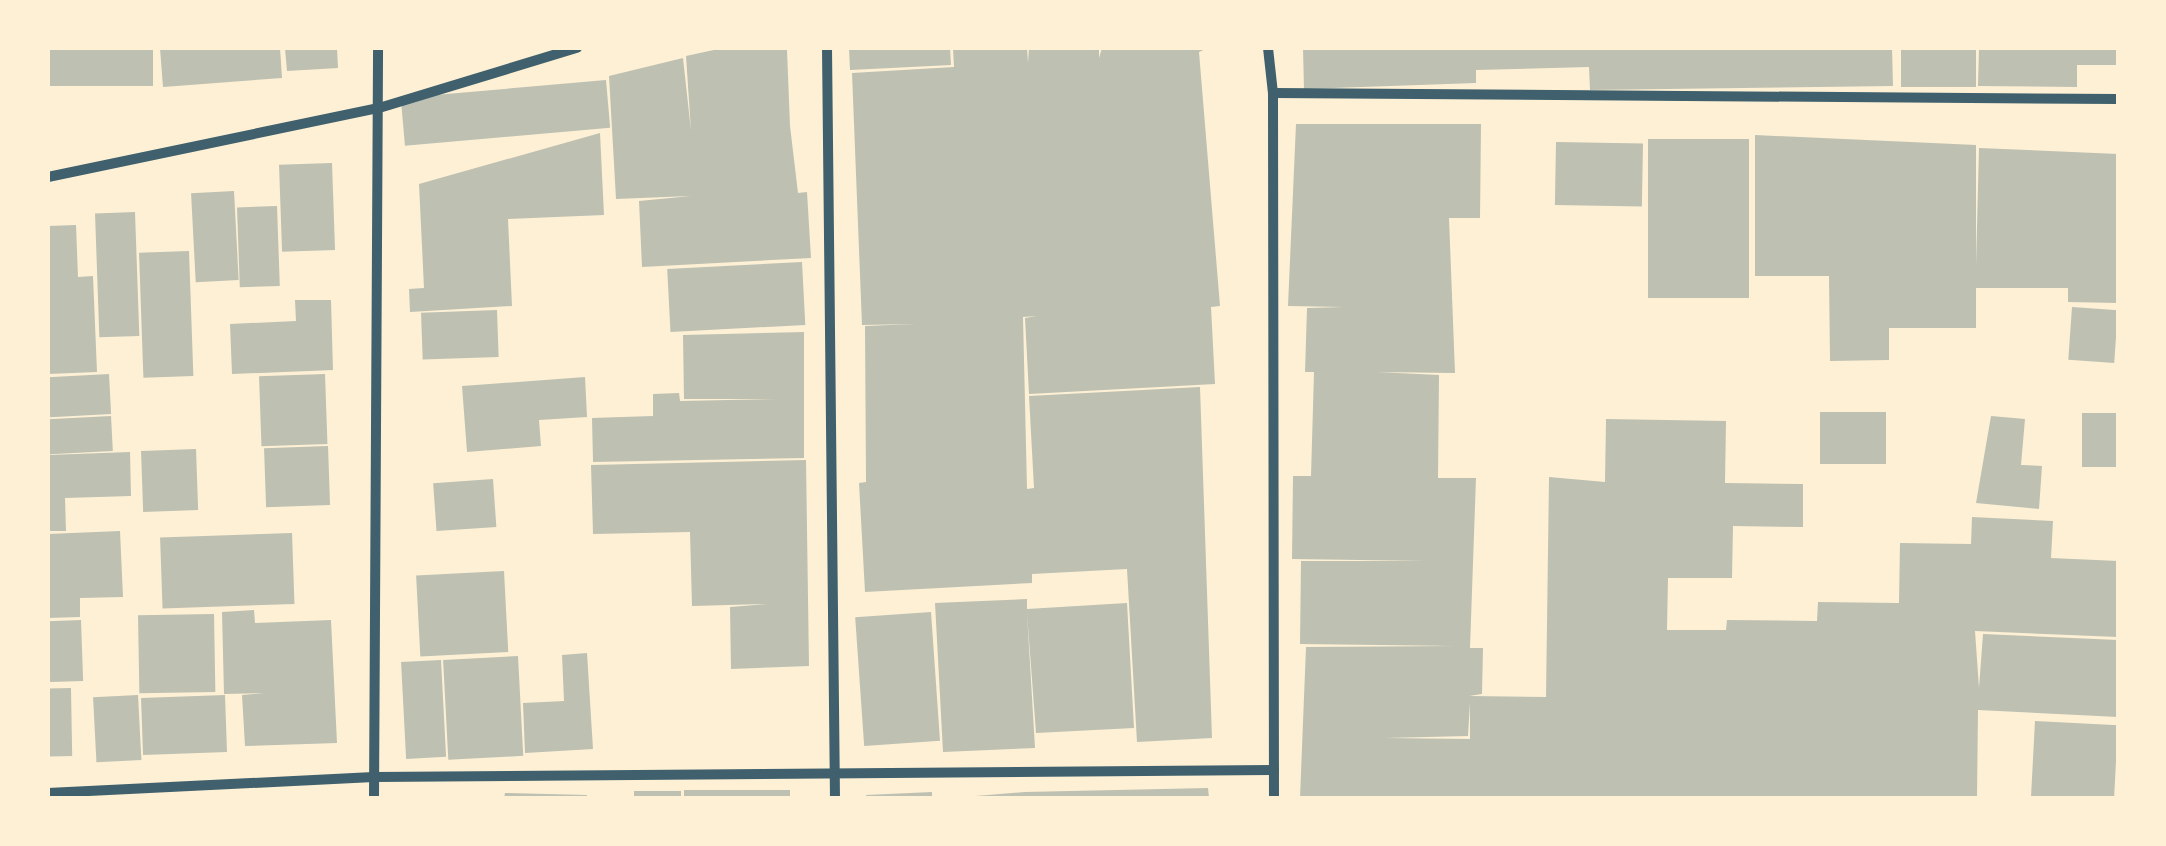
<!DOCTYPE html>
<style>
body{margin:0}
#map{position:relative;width:2166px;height:846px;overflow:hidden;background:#fdf0d5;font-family:Karla,sans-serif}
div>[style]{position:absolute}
.building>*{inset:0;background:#bec0b2;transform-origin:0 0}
.minor>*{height:10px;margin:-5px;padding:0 5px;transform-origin:5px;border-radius:5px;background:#3f606c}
span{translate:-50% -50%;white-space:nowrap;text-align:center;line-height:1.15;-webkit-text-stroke:9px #fdf0d5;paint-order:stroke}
.frame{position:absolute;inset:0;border:50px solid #fdf0d5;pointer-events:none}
</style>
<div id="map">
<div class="building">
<div style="left:48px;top:48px;width:105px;height:38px"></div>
<div style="clip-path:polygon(160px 48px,280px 48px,282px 78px,163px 87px)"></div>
<div style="clip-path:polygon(285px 48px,337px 48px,338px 68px,287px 71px)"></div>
<div style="clip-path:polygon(723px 48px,787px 50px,790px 126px,798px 193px,807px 192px,811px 258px,642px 267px,639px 201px,691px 196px,616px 199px,609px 76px,683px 58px,691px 131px,686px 56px)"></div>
<div style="clip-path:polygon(849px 48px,950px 48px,951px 65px,850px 70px)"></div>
<div style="clip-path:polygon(953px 48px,1027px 48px,1028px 63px,1029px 48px,1099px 48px,1099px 58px,1102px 48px,1208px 48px,1199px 52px,1220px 306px,1211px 307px,1215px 384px,1029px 394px,1025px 318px,1037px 316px,1023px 317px,1027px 489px,1034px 488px,1029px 396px,1200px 387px,1212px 738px,1137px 742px,1127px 569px,1032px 574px,1032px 583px,865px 592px,859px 483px,866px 482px,865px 326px,916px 324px,862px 325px,852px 73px,954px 67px)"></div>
<div style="clip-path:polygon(1303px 48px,1892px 48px,1893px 86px,1590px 90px,1589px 67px,1476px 70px,1476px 83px,1304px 89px)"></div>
<div style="left:1901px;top:48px;width:75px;height:39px"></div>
<div style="clip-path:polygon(1979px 48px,2118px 48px,2118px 65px,2077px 65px,2077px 87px,1978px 86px)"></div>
<div style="left:606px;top:80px;width:48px;height:206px;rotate:85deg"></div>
<div style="clip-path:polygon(evenodd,1296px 124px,1481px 124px,1480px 218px,1449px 218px,1455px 373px,1377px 372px,1439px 375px,1438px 478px,1476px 478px,1470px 648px,1483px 648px,1482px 694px,1469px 696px,1546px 697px,1549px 477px,1605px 482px,1606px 419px,1726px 421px,1725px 483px,1803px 484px,1803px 527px,1733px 526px,1732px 578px,1668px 578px,1667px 630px,1726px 630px,1727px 620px,1817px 621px,1818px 602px,1899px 603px,1900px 543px,1971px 544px,1972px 517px,2053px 521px,2051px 558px,2118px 561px,2118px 637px,1975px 631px,1979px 688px,1983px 634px,2118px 640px,2118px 717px,1978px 710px,1977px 797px,1300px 798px,1306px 647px,1459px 646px,1300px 644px,1301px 561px,1426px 561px,1292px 559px,1293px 476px,1311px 476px,1314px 372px,1305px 372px,1307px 308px,1344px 307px,1288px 306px,1296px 124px,1470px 702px,1470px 739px,1385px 738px,1468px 736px,1470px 702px)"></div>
<div style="clip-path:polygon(600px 133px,604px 215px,508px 219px,512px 306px,410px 312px,409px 289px,424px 288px,419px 184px)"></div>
<div style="clip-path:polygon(1755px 135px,1976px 145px,1976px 266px,1979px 148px,2118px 154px,2118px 303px,2068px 302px,2068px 288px,1976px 288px,1976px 328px,1889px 328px,1889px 360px,1830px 361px,1829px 276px,1755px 276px)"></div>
<div style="left:1648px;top:139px;width:101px;height:159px"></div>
<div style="left:1556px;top:142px;width:87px;height:63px;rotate:1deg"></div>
<div style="left:332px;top:163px;width:87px;height:53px;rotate:88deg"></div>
<div style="left:234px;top:191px;width:89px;height:43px;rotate:87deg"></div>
<div style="left:277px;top:206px;width:80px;height:40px;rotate:88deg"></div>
<div style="left:135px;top:212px;width:124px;height:40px;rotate:88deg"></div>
<div style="clip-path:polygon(76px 225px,78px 277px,93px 276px,97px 372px,48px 374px,48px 226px)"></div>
<div style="left:189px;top:251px;width:125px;height:50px;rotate:88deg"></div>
<div style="left:802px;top:262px;width:63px;height:135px;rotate:87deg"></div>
<div style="clip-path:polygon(295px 300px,331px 300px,333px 370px,232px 374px,230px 324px,296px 321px)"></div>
<div style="left:2072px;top:307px;width:46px;height:53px;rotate:4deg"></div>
<div style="left:497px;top:310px;width:47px;height:76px;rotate:88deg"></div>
<div style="clip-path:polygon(804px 332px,804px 458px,593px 462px,592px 418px,653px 416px,653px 394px,679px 393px,680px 401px,778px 399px,684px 399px,683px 335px)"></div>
<div style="left:109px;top:374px;width:40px;height:61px;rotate:87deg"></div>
<div style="left:325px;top:374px;width:70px;height:66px;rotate:88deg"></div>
<div style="clip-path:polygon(585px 377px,587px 417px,539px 420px,541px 446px,467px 452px,462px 386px)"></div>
<div style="left:1820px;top:412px;width:66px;height:52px"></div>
<div style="left:2082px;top:413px;width:36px;height:54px"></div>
<div style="left:111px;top:416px;width:35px;height:63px;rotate:87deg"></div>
<div style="clip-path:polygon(1991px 416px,2025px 419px,2021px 465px,2042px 466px,2039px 509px,1976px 503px)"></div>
<div style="left:328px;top:446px;width:59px;height:64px;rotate:88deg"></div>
<div style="left:196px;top:449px;width:61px;height:55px;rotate:88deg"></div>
<div style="clip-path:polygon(130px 452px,131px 496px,65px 498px,66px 531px,48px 531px,48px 455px)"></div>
<div style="clip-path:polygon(806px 460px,809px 666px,731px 669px,730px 607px,768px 604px,692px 606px,690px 532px,593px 534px,591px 465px)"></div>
<div style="left:493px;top:479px;width:48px;height:60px;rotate:86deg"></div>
<div style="clip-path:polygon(120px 531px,123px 597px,80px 598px,80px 617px,48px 618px,48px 534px)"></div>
<div style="left:292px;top:533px;width:71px;height:132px;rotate:88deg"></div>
<div style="left:504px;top:571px;width:81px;height:88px;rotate:87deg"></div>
<div style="clip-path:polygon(1027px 599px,1027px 609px,1127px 603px,1134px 728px,1036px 733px,1027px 613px,1035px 748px,943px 752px,935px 603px)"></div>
<div style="clip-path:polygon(254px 610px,255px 623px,331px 620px,337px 743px,245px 746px,242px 695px,264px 693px,224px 694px,222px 612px)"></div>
<div style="left:931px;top:612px;width:129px;height:76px;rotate:86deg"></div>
<div style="left:214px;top:614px;width:78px;height:76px;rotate:89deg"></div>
<div style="left:81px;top:620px;width:61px;height:33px;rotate:88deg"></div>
<div style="clip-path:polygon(587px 653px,593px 749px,525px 753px,523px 703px,564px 701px,562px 655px)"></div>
<div style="left:518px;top:656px;width:100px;height:75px;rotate:87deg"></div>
<div style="left:441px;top:660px;width:97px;height:40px;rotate:87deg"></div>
<div style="left:71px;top:688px;width:68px;height:23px;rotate:89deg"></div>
<div style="left:138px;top:695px;width:65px;height:45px;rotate:87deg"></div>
<div style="left:225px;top:695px;width:57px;height:84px;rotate:88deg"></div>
<div style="left:2035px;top:721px;width:83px;height:77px;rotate:3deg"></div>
<div style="clip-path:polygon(1208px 788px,1209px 798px,951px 798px,1025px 792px)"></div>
<div style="left:790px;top:790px;width:8px;height:106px;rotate:90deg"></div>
<div style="left:634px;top:791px;width:47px;height:7px"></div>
<div style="clip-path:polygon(932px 792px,932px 798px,867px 798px,866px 795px)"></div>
<div style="clip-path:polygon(505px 793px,587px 795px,587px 798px,504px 798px)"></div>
</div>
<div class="minor">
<div style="left:827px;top:48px;width:750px;rotate:89.39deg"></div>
<div style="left:1268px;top:48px;width:45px;rotate:83.7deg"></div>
<div style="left:1273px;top:93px;width:705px;rotate:89.92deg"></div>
<div style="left:1273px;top:93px;width:845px;rotate:0.41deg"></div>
<div style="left:48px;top:177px;width:338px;rotate:-11.8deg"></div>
<div style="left:379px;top:108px;width:207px;rotate:-16.9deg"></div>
<div style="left:48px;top:793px;width:326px;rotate:-2.8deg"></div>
<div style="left:374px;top:777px;width:900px;rotate:-0.45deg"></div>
<div style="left:374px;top:798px;width:750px;rotate:-89.69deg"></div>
</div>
<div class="frame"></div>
</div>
